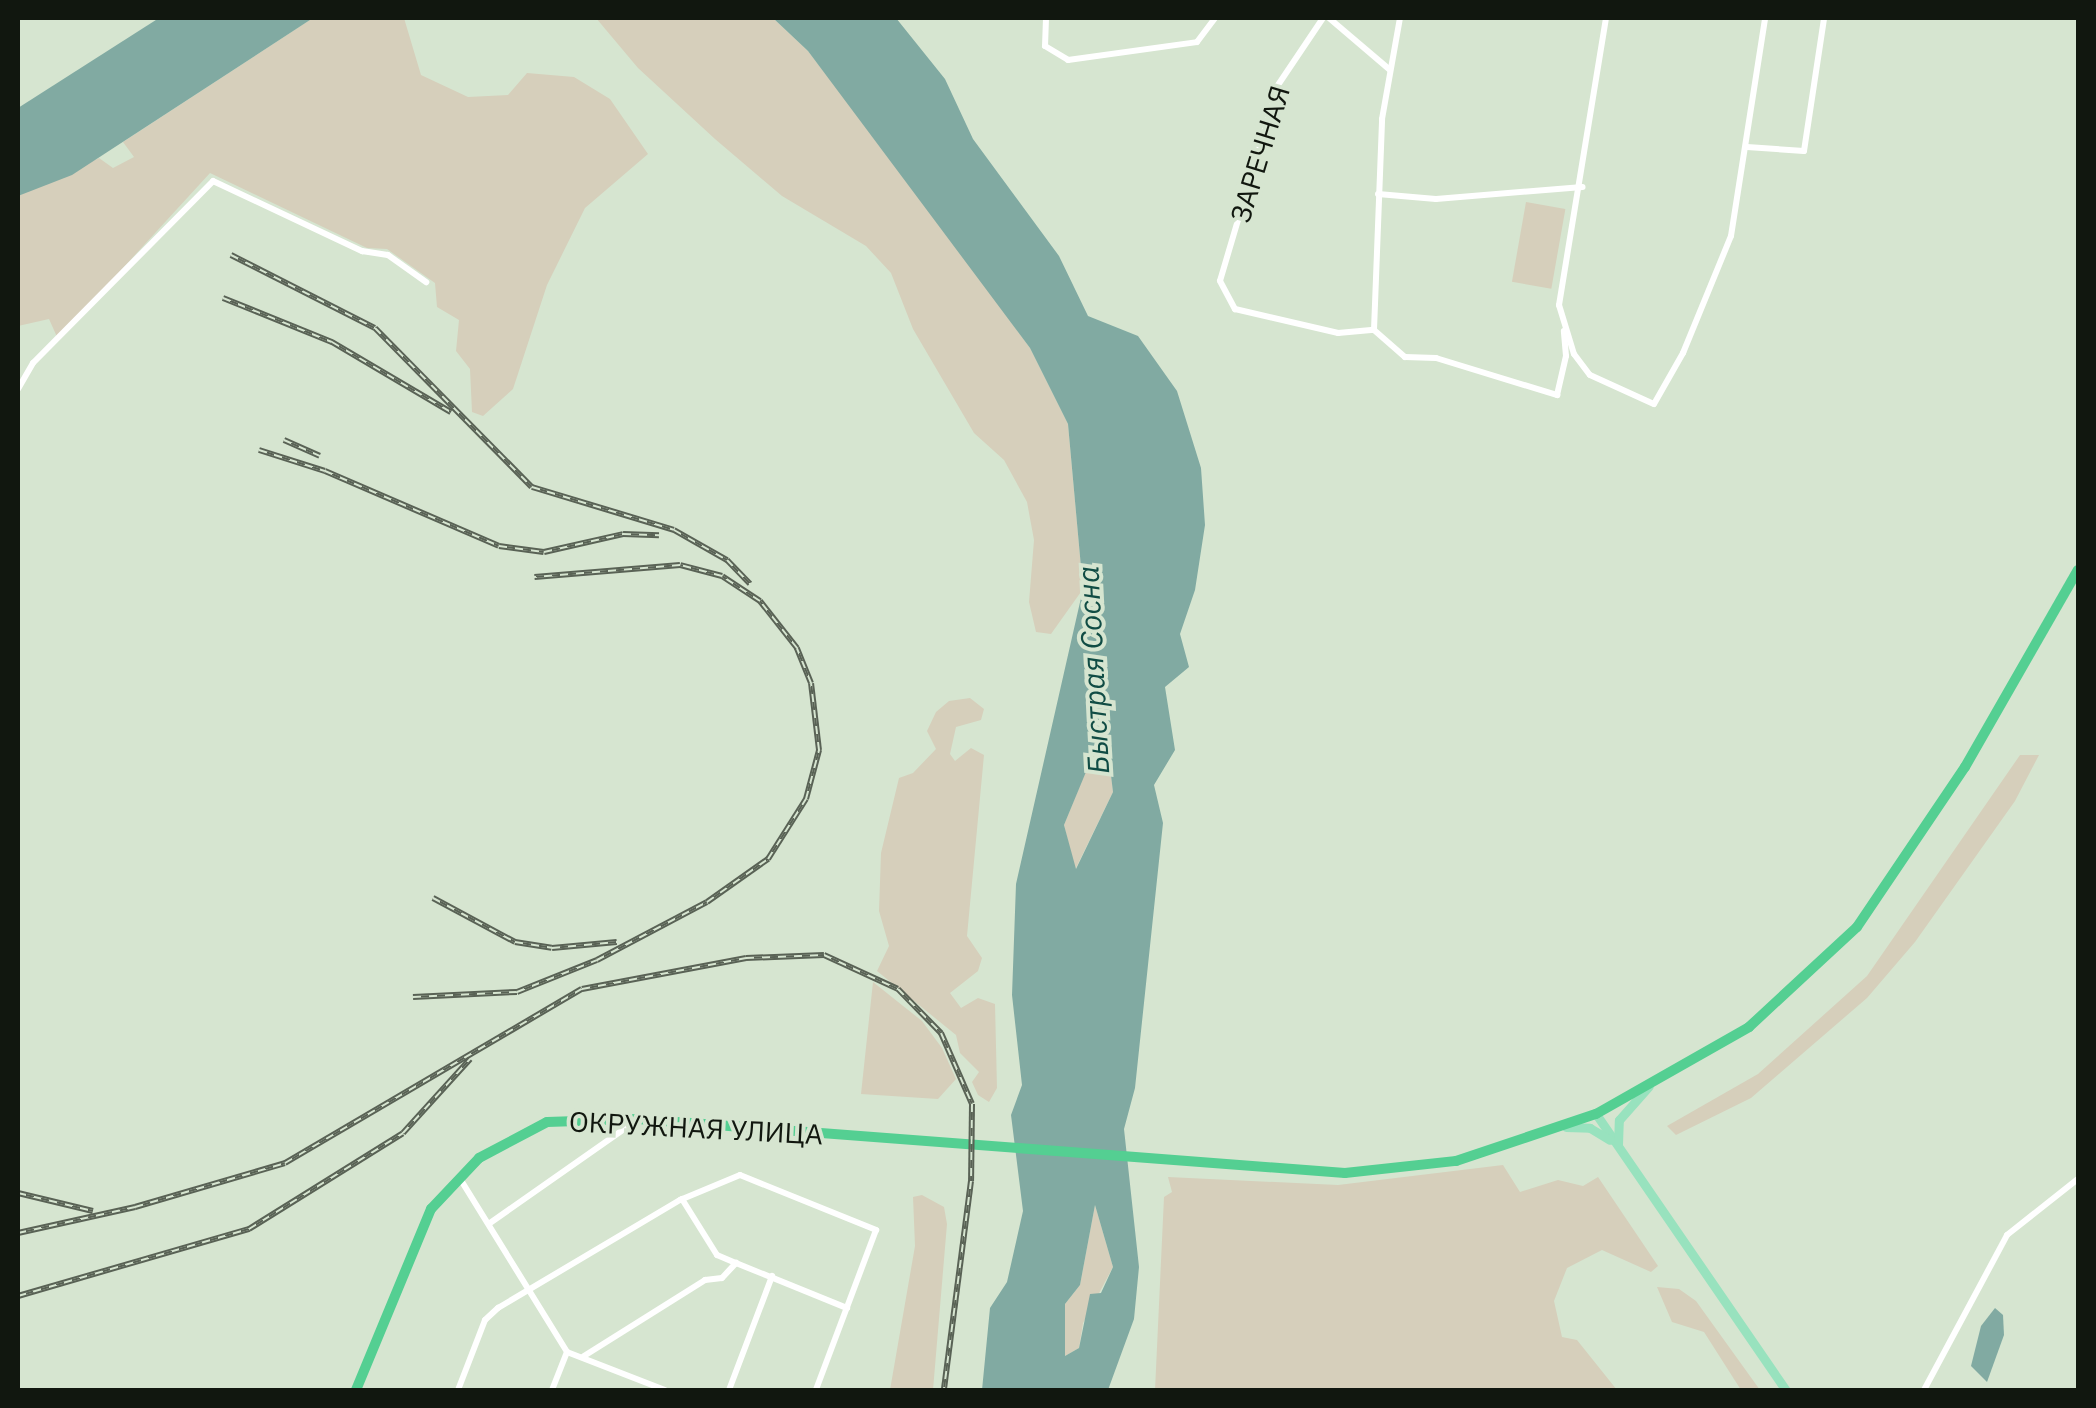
<!DOCTYPE html>
<meta charset="utf-8">
<style>
body{margin:0}
#map{position:relative;width:2096px;height:1408px;overflow:hidden;background:#d6e5d0;font-family:"IBM Plex Sans",sans-serif}
div>[style]{position:absolute}
.green>*{inset:0;background:#d6cfbb;transform-origin:0 0}
.water>*{inset:0;background:#81aaa2}
.minor>*{height:6px;margin:-3px;padding:0 3px;transform-origin:3px;border-radius:3px;background:#fff}
.major>*{height:9px;margin:-4.5px;padding:0 4.5px;transform-origin:4.5px;border-radius:4.5px;background:#98e2be}
.highway>*{height:10px;margin:-5px;padding:0 5px;transform-origin:5px;border-radius:5px;background:#54cf92}
.rail>*{height:6px;margin-top:-3px;transform-origin:0;background:repeating-linear-gradient(90deg,#d6e5d0 0 8px,#596255 0 16px);box-sizing:border-box;border-block:2px solid #596255}
span{translate:-50% -50%;white-space:nowrap;text-align:center;line-height:1.15;-webkit-text-stroke:8px #d6e5d0;paint-order:stroke}
.street-label{font-size:28px;color:#11170f}
.water-label{font-size:30px;color:#104c44;font-style:italic}
.frame{position:absolute;inset:0;border:20px solid #11170f;pointer-events:none}
</style>
<div id="map">
<div class="green">
<div style="clip-path:polygon(313px 18px,404px 18px,421px 75px,468px 97px,508px 95px,527px 73px,574px 77px,610px 99px,648px 154px,585px 208px,547px 285px,513px 389px,483px 416px,472px 412px,470px 369px,456px 351px,459px 320px,437px 307px,435px 283px,387px 249px,367px 248px,210px 173px,58px 339px,49px 319px,18px 326px,18px 196px,99px 158px,113px 168px,134px 157px,123px 142px)"></div>
<div style="clip-path:polygon(596px 18px,773px 18px,808px 51px,927px 206px,1030px 348px,1068px 424px,1083px 589px,1051px 634px,1036px 632px,1029px 602px,1034px 540px,1027px 502px,1004px 460px,974px 433px,913px 329px,891px 273px,866px 246px,782px 196px,715px 139px,638px 68px)"></div>
<div style="left:1526px;top:202px;width:40px;height:81px;rotate:10deg"></div>
<div style="clip-path:polygon(970px 698px,984px 709px,981px 720px,956px 727px,950px 754px,955px 761px,971px 748px,984px 755px,967px 936px,982px 958px,978px 971px,950px 993px,961px 1008px,978px 998px,995px 1004px,997px 1088px,989px 1102px,978px 1095px,972px 1082px,979px 1072px,960px 1053px,956px 1035px,877px 971px,889px 946px,879px 911px,881px 853px,899px 778px,913px 773px,936px 749px,927px 731px,936px 712px,949px 701px)"></div>
<div style="clip-path:polygon(1105px 723px,1113px 792px,1075px 870px,1064px 825px)"></div>
<div style="clip-path:polygon(2020px 755px,2039px 755px,2015px 801px,1915px 942px,1867px 998px,1751px 1098px,1676px 1135px,1667px 1126px,1758px 1074px,1867px 976px)"></div>
<div style="clip-path:polygon(873px 982px,922px 1021px,942px 1048px,956px 1079px,938px 1099px,861px 1094px)"></div>
<div style="clip-path:polygon(1503px 1165px,1520px 1192px,1558px 1180px,1583px 1186px,1598px 1177px,1658px 1266px,1651px 1272px,1602px 1250px,1567px 1268px,1554px 1301px,1562px 1337px,1577px 1340px,1617px 1390px,1155px 1390px,1164px 1197px,1172px 1192px,1168px 1177px,1338px 1185px)"></div>
<div style="clip-path:polygon(922px 1195px,944px 1207px,947px 1224px,933px 1390px,890px 1390px,915px 1246px,913px 1197px)"></div>
<div style="clip-path:polygon(1095px 1205px,1113px 1267px,1083px 1323px,1079px 1348px,1065px 1356px,1065px 1304px,1080px 1285px)"></div>
<div style="clip-path:polygon(1657px 1287px,1679px 1289px,1696px 1301px,1760px 1390px,1741px 1390px,1704px 1332px,1672px 1322px)"></div>
</div>
<div class="water">
<div style="clip-path:polygon(159px 18px,313px 18px,72px 175px,18px 196px,18px 108px)"></div>
<div style="clip-path:polygon(evenodd,773px 18px,896px 18px,945px 79px,973px 139px,1059px 256px,1088px 316px,1138px 336px,1177px 391px,1201px 468px,1205px 525px,1195px 590px,1180px 634px,1189px 667px,1165px 687px,1175px 750px,1154px 785px,1163px 823px,1135px 1088px,1124px 1129px,1139px 1267px,1134px 1319px,1108px 1390px,982px 1390px,990px 1308px,1007px 1282px,1023px 1211px,1011px 1115px,1022px 1085px,1012px 995px,1016px 884px,1083px 589px,1068px 424px,1030px 348px,808px 51px,773px 18px,1105px 726px,1113px 792px,1076px 869px,1064px 825px,1105px 726px,773px 18px,1095px 1205px,1113px 1267px,1101px 1293px,1090px 1294px,1079px 1348px,1065px 1356px,1065px 1304px,1080px 1285px,1095px 1205px)"></div>
<div style="clip-path:polygon(1995px 1308px,2003px 1315px,2004px 1335px,1987px 1382px,1971px 1366px,1981px 1326px)"></div>
</div>
<div class="minor">
<div style="left:1046px;top:18px;width:28px;rotate:92deg"></div>
<div style="left:1045px;top:46px;width:27px;rotate:31deg"></div>
<div style="left:1068px;top:60px;width:130px;rotate:-7.9deg"></div>
<div style="left:1197px;top:42px;width:30px;rotate:-53deg"></div>
<div style="left:1323px;top:18px;width:81px;rotate:123.9deg"></div>
<div style="left:1278px;top:85px;width:204px;rotate:106.5deg"></div>
<div style="left:1220px;top:281px;width:32px;rotate:62deg"></div>
<div style="left:1235px;top:309px;width:106px;rotate:13.1deg"></div>
<div style="left:1338px;top:333px;width:36px;rotate:-5deg"></div>
<div style="left:1329px;top:18px;width:80px;rotate:40.4deg"></div>
<div style="left:1606px;top:18px;width:291px;rotate:99.3deg"></div>
<div style="left:1559px;top:305px;width:51px;rotate:73deg"></div>
<div style="left:1574px;top:354px;width:26px;rotate:53deg"></div>
<div style="left:1590px;top:375px;width:70px;rotate:24.4deg"></div>
<div style="left:1654px;top:404px;width:59px;rotate:-60.4deg"></div>
<div style="left:1683px;top:353px;width:126px;rotate:-67.7deg"></div>
<div style="left:1731px;top:236px;width:221px;rotate:-81.1deg"></div>
<div style="left:1747px;top:147px;width:57px;rotate:4deg"></div>
<div style="left:1804px;top:151px;width:134px;rotate:-81.4deg"></div>
<div style="left:1378px;top:194px;width:58px;rotate:4.9deg"></div>
<div style="left:1436px;top:199px;width:147px;rotate:-4.7deg"></div>
<div style="left:1374px;top:330px;width:211px;rotate:-87.8deg"></div>
<div style="left:1382px;top:119px;width:103px;rotate:-79.9deg"></div>
<div style="left:1374px;top:330px;width:41px;rotate:41.1deg"></div>
<div style="left:1405px;top:357px;width:31px;rotate:2deg"></div>
<div style="left:1436px;top:358px;width:127px;rotate:17deg"></div>
<div style="left:1557px;top:395px;width:40px;rotate:-77deg"></div>
<div style="left:1566px;top:356px;width:25px;rotate:-95deg"></div>
<div style="left:18px;top:389px;width:30px;rotate:-60deg"></div>
<div style="left:33px;top:363px;width:256px;rotate:-45.3deg"></div>
<div style="left:213px;top:181px;width:165px;rotate:25.2deg"></div>
<div style="left:362px;top:251px;width:26px;rotate:9deg"></div>
<div style="left:388px;top:255px;width:47px;rotate:35.4deg"></div>
<div style="left:459px;top:1177px;width:206px;rotate:58.3deg"></div>
<div style="left:567px;top:1352px;width:105px;rotate:21.2deg"></div>
<div style="left:682px;top:1199px;width:66px;rotate:58deg"></div>
<div style="left:717px;top:1255px;width:21px;rotate:23deg"></div>
<div style="left:490px;top:1223px;width:179px;rotate:-35deg"></div>
<div style="left:584px;top:1356px;width:143px;rotate:-32.1deg"></div>
<div style="left:705px;top:1280px;width:17px;rotate:-7deg"></div>
<div style="left:722px;top:1278px;width:21px;rotate:-47deg"></div>
<div style="left:736px;top:1263px;width:120px;rotate:22.1deg"></div>
<div style="left:458px;top:1390px;width:75px;rotate:-68.9deg"></div>
<div style="left:485px;top:1320px;width:18px;rotate:-43deg"></div>
<div style="left:498px;top:1308px;width:212px;rotate:-30.7deg"></div>
<div style="left:680px;top:1200px;width:65px;rotate:-22.6deg"></div>
<div style="left:740px;top:1175px;width:147px;rotate:22deg"></div>
<div style="left:876px;top:1230px;width:171px;rotate:110.6deg"></div>
<div style="left:552px;top:1390px;width:41px;rotate:-68.5deg"></div>
<div style="left:729px;top:1390px;width:122px;rotate:-69.3deg"></div>
<div style="left:1924px;top:1390px;width:176px;rotate:-61.8deg"></div>
<div style="left:2007px;top:1235px;width:90px;rotate:-38.3deg"></div>
</div>
<div class="major">
<div style="left:1596px;top:1114px;width:335px;rotate:55.5deg"></div>
<div style="left:1566px;top:1127px;width:24px;rotate:2deg"></div>
<div style="left:1590px;top:1128px;width:23px;rotate:31deg"></div>
<div style="left:1618px;top:1144px;width:24px;rotate:-88deg"></div>
<div style="left:1619px;top:1120px;width:45px;rotate:-48.6deg"></div>
</div>
<div class="highway">
<div style="left:356px;top:1390px;width:196px;rotate:-67.5deg"></div>
<div style="left:431px;top:1209px;width:70px;rotate:-46.7deg"></div>
<div style="left:479px;top:1158px;width:77px;rotate:-27.9deg"></div>
<div style="left:547px;top:1122px;width:91px;rotate:-1.9deg"></div>
<div style="left:638px;top:1119px;width:709px;rotate:4.37deg"></div>
<div style="left:1345px;top:1173px;width:112px;rotate:-6.2deg"></div>
<div style="left:1456px;top:1161px;width:148px;rotate:-18.6deg"></div>
<div style="left:1596px;top:1114px;width:176px;rotate:-29.6deg"></div>
<div style="left:1749px;top:1027px;width:147px;rotate:-42.8deg"></div>
<div style="left:1857px;top:927px;width:193px;rotate:-56deg"></div>
<div style="left:1965px;top:767px;width:227px;rotate:-60.2deg"></div>
</div>
<div class="rail">
<div style="left:231px;top:255px;width:161px;rotate:26.9deg"></div>
<div style="left:375px;top:328px;width:223px;rotate:45.4deg"></div>
<div style="left:532px;top:487px;width:148px;rotate:16.8deg"></div>
<div style="left:674px;top:530px;width:61px;rotate:29.5deg"></div>
<div style="left:727px;top:560px;width:33px;rotate:46deg"></div>
<div style="left:223px;top:298px;width:118px;rotate:22deg"></div>
<div style="left:332px;top:342px;width:138px;rotate:30.5deg"></div>
<div style="left:284px;top:440px;width:39px;rotate:24deg"></div>
<div style="left:259px;top:450px;width:69px;rotate:17.7deg"></div>
<div style="left:325px;top:471px;width:189px;rotate:23.3deg"></div>
<div style="left:499px;top:546px;width:45px;rotate:7.6deg"></div>
<div style="left:544px;top:552px;width:81px;rotate:-12.8deg"></div>
<div style="left:623px;top:534px;width:36px;rotate:2deg"></div>
<div style="left:433px;top:898px;width:93px;rotate:28.2deg"></div>
<div style="left:515px;top:942px;width:37px;rotate:9deg"></div>
<div style="left:552px;top:948px;width:65px;rotate:-5.3deg"></div>
<div style="left:413px;top:997px;width:104px;rotate:-2.8deg"></div>
<div style="left:517px;top:992px;width:86px;rotate:-21.8deg"></div>
<div style="left:597px;top:960px;width:124px;rotate:-27.8deg"></div>
<div style="left:707px;top:902px;width:75px;rotate:-35.2deg"></div>
<div style="left:768px;top:859px;width:71px;rotate:-57.7deg"></div>
<div style="left:806px;top:799px;width:51px;rotate:-75.1deg"></div>
<div style="left:819px;top:750px;width:67px;rotate:-96.8deg"></div>
<div style="left:811px;top:683px;width:38px;rotate:-112deg"></div>
<div style="left:797px;top:648px;width:60px;rotate:-128.2deg"></div>
<div style="left:760px;top:601px;width:45px;rotate:-146.7deg"></div>
<div style="left:722px;top:576px;width:43px;rotate:-165.3deg"></div>
<div style="left:680px;top:565px;width:146px;rotate:175.3deg"></div>
<div style="left:18px;top:1193px;width:77px;rotate:13.5deg"></div>
<div style="left:18px;top:1233px;width:120px;rotate:-12.5deg"></div>
<div style="left:135px;top:1207px;width:156px;rotate:-16.3deg"></div>
<div style="left:285px;top:1163px;width:344px;rotate:-30.4deg"></div>
<div style="left:582px;top:989px;width:167px;rotate:-10.7deg"></div>
<div style="left:746px;top:958px;width:78px;rotate:-2.2deg"></div>
<div style="left:824px;top:955px;width:81px;rotate:24.7deg"></div>
<div style="left:898px;top:989px;width:62px;rotate:45.7deg"></div>
<div style="left:941px;top:1033px;width:77px;rotate:66.4deg"></div>
<div style="left:972px;top:1104px;width:77px;rotate:90.7deg"></div>
<div style="left:971px;top:1181px;width:211px;rotate:97.4deg"></div>
<div style="left:18px;top:1296px;width:241px;rotate:-16.2deg"></div>
<div style="left:249px;top:1229px;width:181px;rotate:-31.9deg"></div>
<div style="left:403px;top:1133px;width:100px;rotate:-47.8deg"></div>
</div>
<div class="street-label">
<span style="left:1260px;top:154px;rotate:-73deg">ЗАРЕЧНАЯ</span>
<span style="left:696px;top:1128px;rotate:3deg">ОКРУЖНАЯ УЛИЦА</span>
</div>
<div class="water-label">
<span style="left:1093px;top:670px;rotate:-93deg">Быстрая Сосна</span>
</div>
<div class="frame"></div>
</div>
